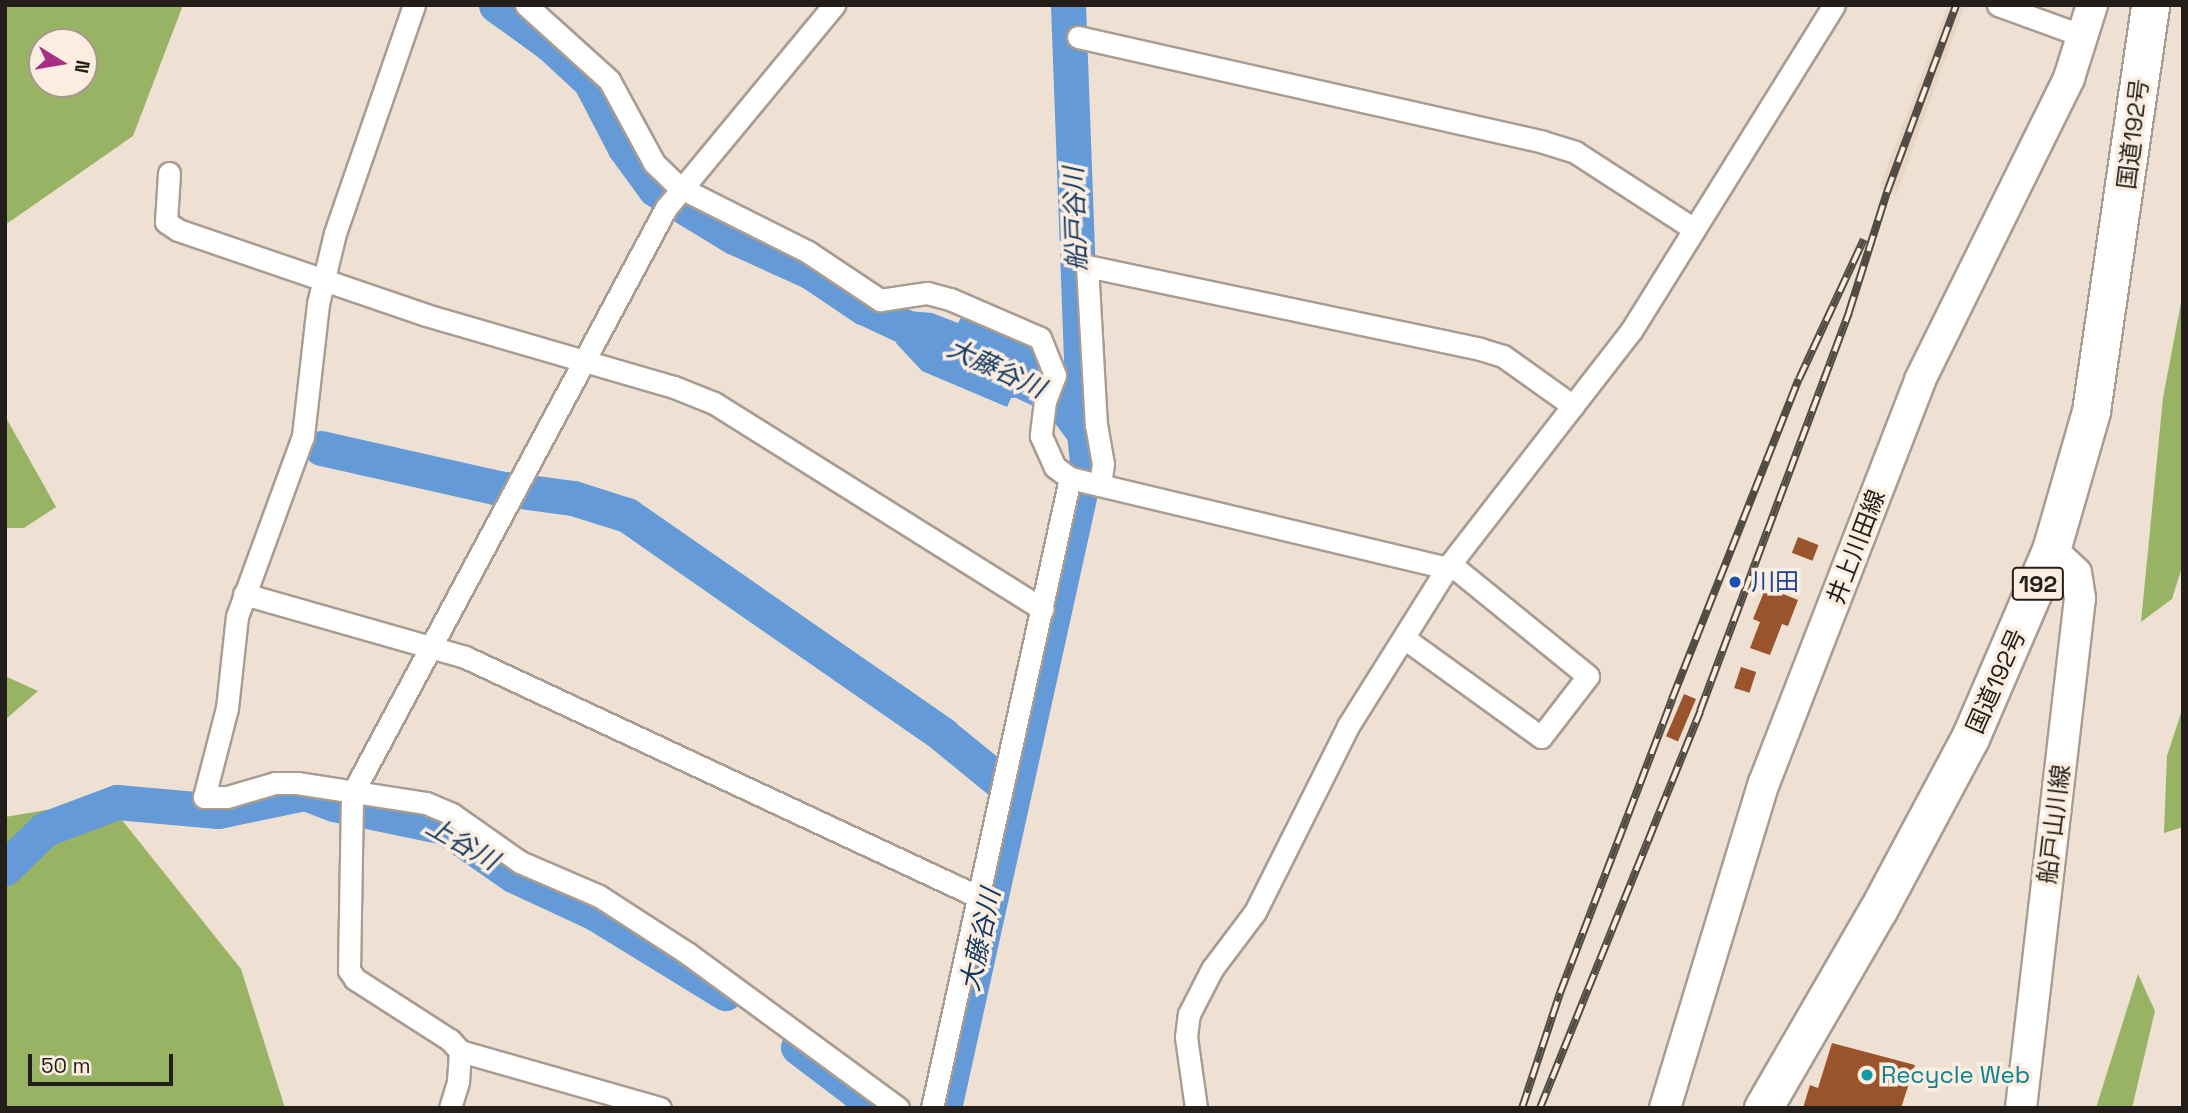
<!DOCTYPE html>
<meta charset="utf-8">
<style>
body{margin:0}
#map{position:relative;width:2188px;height:1113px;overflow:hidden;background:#eee0d3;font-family:"Space Grotesk","Noto Sans JP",sans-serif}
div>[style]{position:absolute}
.built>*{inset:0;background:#e9d5c3}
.forest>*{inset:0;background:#99b365}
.water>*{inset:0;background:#639ad7}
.river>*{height:35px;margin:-17.5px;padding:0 17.5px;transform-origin:17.5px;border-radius:17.5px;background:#639ad7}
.building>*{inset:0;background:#9a542b;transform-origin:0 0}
.roads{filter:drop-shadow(2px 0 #a99c90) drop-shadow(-2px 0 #a99c90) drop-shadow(0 2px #a99c90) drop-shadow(0 -2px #a99c90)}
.street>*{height:21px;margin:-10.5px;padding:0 10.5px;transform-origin:10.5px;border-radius:10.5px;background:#fff}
.secondary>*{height:30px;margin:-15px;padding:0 15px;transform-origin:15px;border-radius:15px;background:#fff}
.highway>*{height:37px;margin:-18.5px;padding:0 18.5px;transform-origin:18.5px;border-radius:18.5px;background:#fff}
.rail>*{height:8px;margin-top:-4px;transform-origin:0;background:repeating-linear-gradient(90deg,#fbede0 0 16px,#534c45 0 32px);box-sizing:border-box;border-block:2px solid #534c45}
.dots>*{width:19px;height:19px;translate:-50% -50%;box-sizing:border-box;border:4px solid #fbede0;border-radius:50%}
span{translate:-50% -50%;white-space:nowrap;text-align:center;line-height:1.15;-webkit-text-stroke:7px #fbede0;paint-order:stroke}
.shield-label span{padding:2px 5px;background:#fbede0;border:2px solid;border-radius:5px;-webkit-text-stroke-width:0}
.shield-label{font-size:23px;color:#231e19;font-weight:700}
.street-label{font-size:24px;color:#231e19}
.transit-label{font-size:24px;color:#164399}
.left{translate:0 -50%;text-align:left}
.culture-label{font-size:24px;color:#0d838f}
.water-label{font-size:26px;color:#123961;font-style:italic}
.frame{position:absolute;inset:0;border:7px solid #231e19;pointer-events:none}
.north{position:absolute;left:28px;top:28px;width:70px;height:70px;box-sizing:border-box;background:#fbede0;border:2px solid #a59a90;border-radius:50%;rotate:101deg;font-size:19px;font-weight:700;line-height:28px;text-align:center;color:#231e19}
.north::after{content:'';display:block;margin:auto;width:24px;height:32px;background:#a72e83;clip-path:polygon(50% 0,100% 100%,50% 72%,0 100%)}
.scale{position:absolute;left:28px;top:1054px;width:145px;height:32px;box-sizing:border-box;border:4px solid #231e19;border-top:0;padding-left:9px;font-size:21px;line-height:24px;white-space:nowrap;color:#231e19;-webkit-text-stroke:5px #fbede0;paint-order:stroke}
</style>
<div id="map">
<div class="built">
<div style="clip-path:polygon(1948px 5px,1965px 5px,1896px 196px,1879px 188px)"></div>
</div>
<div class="forest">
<div style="clip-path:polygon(evenodd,5px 5px,183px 5px,133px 136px,5px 225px,5px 5px,42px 42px,84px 42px,84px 84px,42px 84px,42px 42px)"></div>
<div style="clip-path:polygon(2183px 292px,2183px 564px,2172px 599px,2141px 622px,2163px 398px)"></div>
<div style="clip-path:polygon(5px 416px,56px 507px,24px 528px,5px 528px)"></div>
<div style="clip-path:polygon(5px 676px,38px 691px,5px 720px)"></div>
<div style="clip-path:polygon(2183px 707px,2183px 827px,2164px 833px,2167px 756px)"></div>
<div style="clip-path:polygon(106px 800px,241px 969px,285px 1108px,5px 1108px,5px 817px)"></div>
<div style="clip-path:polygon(2138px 974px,2155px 1011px,2132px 1108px,2096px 1108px)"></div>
</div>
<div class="water">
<div style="clip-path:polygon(908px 311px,932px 313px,958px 323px,962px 316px,1031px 347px,1039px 367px,1027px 397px,1011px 398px,1007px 407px,922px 371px,896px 343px)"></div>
</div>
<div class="river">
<div style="left:496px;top:5px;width:67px;rotate:35.8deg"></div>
<div style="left:550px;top:44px;width:54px;rotate:42.8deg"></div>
<div style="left:590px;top:81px;width:76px;rotate:62.4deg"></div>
<div style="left:625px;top:148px;width:51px;rotate:53.8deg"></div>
<div style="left:655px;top:189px;width:92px;rotate:31.3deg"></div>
<div style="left:734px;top:237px;width:85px;rotate:24.4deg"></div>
<div style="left:811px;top:272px;width:63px;rotate:33.9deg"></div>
<div style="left:863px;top:307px;width:215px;rotate:25deg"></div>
<div style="left:1058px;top:398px;width:44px;rotate:53.4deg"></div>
<div style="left:1084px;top:433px;width:28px;rotate:84deg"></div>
<div style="left:1087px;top:461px;width:663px;rotate:102.46deg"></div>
<div style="left:1068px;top:5px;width:428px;rotate:87.9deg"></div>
<div style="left:321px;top:448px;width:181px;rotate:12.7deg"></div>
<div style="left:498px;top:488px;width:76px;rotate:7.6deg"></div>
<div style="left:573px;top:498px;width:57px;rotate:17.5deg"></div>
<div style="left:627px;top:515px;width:385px;rotate:34.8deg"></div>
<div style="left:943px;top:735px;width:90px;rotate:39.2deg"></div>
<div style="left:5px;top:868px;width:56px;rotate:-44.3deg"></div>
<div style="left:45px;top:829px;width:77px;rotate:-20.6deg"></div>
<div style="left:117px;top:802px;width:101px;rotate:5.1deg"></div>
<div style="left:218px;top:811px;width:89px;rotate:-11.7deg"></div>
<div style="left:305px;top:793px;width:31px;rotate:21deg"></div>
<div style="left:334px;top:804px;width:112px;rotate:11.8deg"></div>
<div style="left:444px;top:827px;width:84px;rotate:34.8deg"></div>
<div style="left:513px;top:875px;width:90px;rotate:24.9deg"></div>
<div style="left:595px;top:913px;width:153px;rotate:31.6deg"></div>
<div style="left:798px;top:1047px;width:73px;rotate:37.2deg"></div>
<div style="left:856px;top:1091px;width:23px;rotate:49deg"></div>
</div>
<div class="building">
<div style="left:1798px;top:537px;width:22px;height:17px;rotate:21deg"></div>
<div style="clip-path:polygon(1766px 587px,1798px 600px,1788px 626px,1782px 624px,1770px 655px,1750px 648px,1760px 622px,1753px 619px)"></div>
<div style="left:1741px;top:667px;width:16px;height:22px;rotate:18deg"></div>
<div style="left:1684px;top:694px;width:13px;height:46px;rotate:23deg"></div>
<div style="clip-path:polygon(1832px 1043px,1915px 1065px,1901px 1108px,1803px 1108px,1810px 1085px,1818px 1088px)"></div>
</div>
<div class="roads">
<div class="street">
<div style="left:414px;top:5px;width:241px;rotate:109.1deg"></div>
<div style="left:335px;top:233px;width:73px;rotate:103.5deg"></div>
<div style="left:318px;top:304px;width:133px;rotate:96.5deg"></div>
<div style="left:303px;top:436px;width:192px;rotate:110.1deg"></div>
<div style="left:237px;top:616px;width:93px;rotate:96.2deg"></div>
<div style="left:227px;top:708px;width:92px;rotate:104.5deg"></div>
<div style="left:204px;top:797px;width:23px"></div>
<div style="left:227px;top:797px;width:50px;rotate:-16.3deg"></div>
<div style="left:275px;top:783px;width:22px"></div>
<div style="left:297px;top:783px;width:131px;rotate:8.8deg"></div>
<div style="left:426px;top:803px;width:28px;rotate:23deg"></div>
<div style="left:452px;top:814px;width:83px;rotate:35.2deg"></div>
<div style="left:520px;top:862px;width:86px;rotate:23.3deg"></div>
<div style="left:599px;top:896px;width:105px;rotate:32.9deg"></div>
<div style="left:687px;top:953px;width:262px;rotate:36.3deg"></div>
<div style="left:526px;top:5px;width:112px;rotate:42.1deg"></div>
<div style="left:609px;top:80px;width:94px;rotate:61.5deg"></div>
<div style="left:654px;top:163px;width:35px;rotate:44deg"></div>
<div style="left:679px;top:187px;width:144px;rotate:26.7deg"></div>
<div style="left:808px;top:252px;width:87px;rotate:33.7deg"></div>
<div style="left:880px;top:300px;width:48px;rotate:-8.5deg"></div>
<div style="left:927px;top:293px;width:24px;rotate:15deg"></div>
<div style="left:950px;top:299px;width:98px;rotate:23.4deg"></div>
<div style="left:1040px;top:338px;width:40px;rotate:68deg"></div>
<div style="left:1055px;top:375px;width:28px;rotate:111deg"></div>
<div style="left:1045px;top:401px;width:35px;rotate:97deg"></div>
<div style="left:1041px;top:436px;width:34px;rotate:66deg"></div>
<div style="left:1055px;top:467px;width:19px;rotate:36deg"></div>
<div style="left:1070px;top:478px;width:388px;rotate:13.4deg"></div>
<div style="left:1998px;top:5px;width:90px;rotate:20deg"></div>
<div style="left:1078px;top:37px;width:477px;rotate:12.7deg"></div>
<div style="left:1543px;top:142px;width:34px;rotate:17deg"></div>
<div style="left:1575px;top:152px;width:142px;rotate:32.9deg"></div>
<div style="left:169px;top:173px;width:49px;rotate:93.5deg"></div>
<div style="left:166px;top:222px;width:14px;rotate:34deg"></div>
<div style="left:178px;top:230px;width:262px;rotate:18.9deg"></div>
<div style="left:426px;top:315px;width:258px;rotate:16.2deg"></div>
<div style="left:674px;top:387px;width:43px;rotate:21.8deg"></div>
<div style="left:714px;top:403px;width:388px;rotate:32.1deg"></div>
<div style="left:1100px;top:485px;width:21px;rotate:-82deg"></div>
<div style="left:1103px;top:464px;width:39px;rotate:-100deg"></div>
<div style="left:1096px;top:426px;width:160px;rotate:-93.2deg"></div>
<div style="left:1087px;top:266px;width:402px;rotate:11.9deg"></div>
<div style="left:1480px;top:349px;width:24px;rotate:17deg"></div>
<div style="left:1503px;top:356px;width:86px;rotate:35.5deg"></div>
<div style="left:244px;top:594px;width:230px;rotate:15.9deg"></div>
<div style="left:465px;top:657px;width:567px;rotate:25.03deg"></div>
<div style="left:1404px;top:638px;width:169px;rotate:35.9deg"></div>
<div style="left:1541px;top:737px;width:77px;rotate:-52.4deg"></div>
<div style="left:1588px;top:676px;width:178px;rotate:-140.9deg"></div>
<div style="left:460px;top:1051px;width:208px;rotate:15.9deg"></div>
<div style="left:450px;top:1108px;width:28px;rotate:-73deg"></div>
<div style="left:458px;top:1081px;width:30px;rotate:-86deg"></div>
<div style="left:460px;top:1051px;width:15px;rotate:-132deg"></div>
<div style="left:450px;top:1040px;width:113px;rotate:-147.3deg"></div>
<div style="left:355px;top:979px;width:11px;rotate:-124deg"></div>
<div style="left:349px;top:970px;width:176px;rotate:-89deg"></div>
<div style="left:352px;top:794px;width:665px;rotate:-61.82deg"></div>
<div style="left:666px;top:208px;width:264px;rotate:-50.4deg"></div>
<div style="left:932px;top:1108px;width:645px;rotate:-77.64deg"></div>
<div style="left:1196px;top:1108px;width:72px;rotate:-98deg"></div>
<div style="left:1186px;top:1037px;width:23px;rotate:-83deg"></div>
<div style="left:1189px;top:1014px;width:51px;rotate:-62.9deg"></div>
<div style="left:1212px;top:969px;width:71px;rotate:-53deg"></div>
<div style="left:1255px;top:912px;width:208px;rotate:-63.4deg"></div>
<div style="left:1348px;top:726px;width:186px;rotate:-57.9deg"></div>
<div style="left:1447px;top:568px;width:300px;rotate:-52.2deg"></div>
<div style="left:1631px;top:331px;width:384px;rotate:-58.1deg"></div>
</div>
<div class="secondary">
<div style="left:1665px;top:1108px;width:340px;rotate:-73.1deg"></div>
<div style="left:1764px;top:783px;width:432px;rotate:-68.8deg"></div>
<div style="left:1920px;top:380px;width:337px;rotate:-63.7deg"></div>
<div style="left:2069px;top:78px;width:77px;rotate:-72.5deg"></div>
<div style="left:2021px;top:1108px;width:513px;rotate:-83.4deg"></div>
<div style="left:2080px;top:598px;width:25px;rotate:-99deg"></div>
<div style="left:2076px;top:573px;width:34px;rotate:-137deg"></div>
</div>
<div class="highway">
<div style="left:1763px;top:1108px;width:229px;rotate:-59.9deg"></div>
<div style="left:1878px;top:910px;width:195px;rotate:-61.9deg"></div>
<div style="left:1970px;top:738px;width:205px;rotate:-66.7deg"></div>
<div style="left:2051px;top:550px;width:145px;rotate:-73.9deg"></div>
<div style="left:2091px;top:411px;width:410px;rotate:-81.7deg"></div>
</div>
</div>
<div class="rail">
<div style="left:1522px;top:1108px;width:121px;rotate:-71.7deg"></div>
<div style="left:1560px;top:993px;width:315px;rotate:-69.1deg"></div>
<div style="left:1672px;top:699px;width:344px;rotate:-68.4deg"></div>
<div style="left:1799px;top:379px;width:154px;rotate:-65.1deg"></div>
<div style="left:1540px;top:1108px;width:428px;rotate:-68deg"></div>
<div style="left:1700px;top:711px;width:426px;rotate:-69.5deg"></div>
<div style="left:1849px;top:312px;width:126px;rotate:-72.4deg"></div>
<div style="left:1887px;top:192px;width:199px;rotate:-69.7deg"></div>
</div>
<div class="dots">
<div style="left:1735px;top:582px;background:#1a4fb4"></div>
<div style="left:1867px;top:1075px;background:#0f9aa8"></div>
</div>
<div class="shield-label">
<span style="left:2038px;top:584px">192</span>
</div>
<div class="street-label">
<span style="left:2133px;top:134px;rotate:-83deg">国道192号</span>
<span style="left:1856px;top:547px;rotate:-69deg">井上川田線</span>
<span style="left:1996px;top:681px;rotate:-66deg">国道192号</span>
<span style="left:2054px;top:824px;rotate:-83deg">船戸山川線</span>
</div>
<div class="transit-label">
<span class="left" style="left:1751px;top:582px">川田</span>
</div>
<div class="culture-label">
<span class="left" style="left:1881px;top:1075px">Recycle Web</span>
</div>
<div class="water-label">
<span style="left:1076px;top:219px;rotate:-92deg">船戸谷川</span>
<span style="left:996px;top:369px;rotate:25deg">大藤谷川</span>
<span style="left:462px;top:844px;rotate:30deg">上谷川</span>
<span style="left:981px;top:940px;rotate:-78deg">大藤谷川</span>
</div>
<div class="frame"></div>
<div class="north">N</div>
<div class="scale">50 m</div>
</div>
